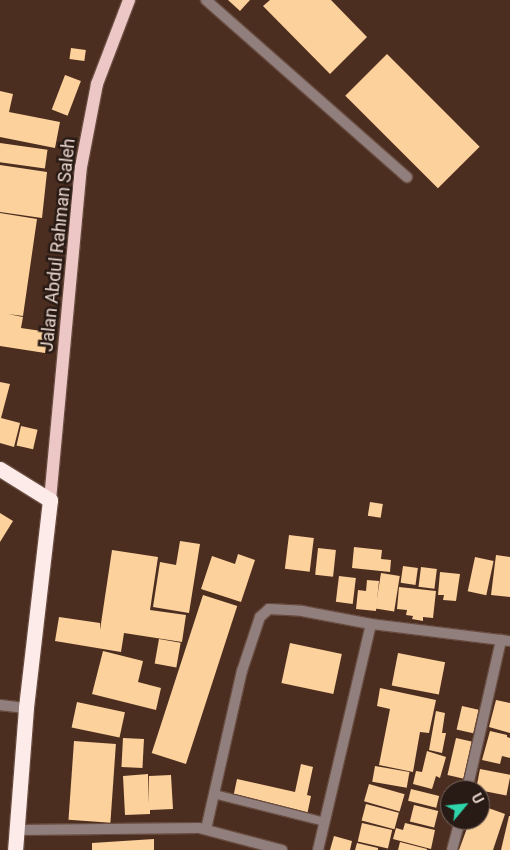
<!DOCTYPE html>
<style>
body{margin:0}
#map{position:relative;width:510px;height:850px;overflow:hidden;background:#4c2e20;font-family:Roboto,sans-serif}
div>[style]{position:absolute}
.building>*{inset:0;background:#fdd19c;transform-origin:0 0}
.roads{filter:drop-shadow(1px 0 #684c3f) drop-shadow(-1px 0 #684c3f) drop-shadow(0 1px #684c3f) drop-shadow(0 -1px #684c3f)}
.lane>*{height:8px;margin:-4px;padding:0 4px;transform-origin:4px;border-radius:4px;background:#917f7e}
.street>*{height:10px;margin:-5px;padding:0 5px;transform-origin:5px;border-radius:5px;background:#917f7e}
.primary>*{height:12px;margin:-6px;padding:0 6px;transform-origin:6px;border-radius:6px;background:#ecc7c6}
.highway>*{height:15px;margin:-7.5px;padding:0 7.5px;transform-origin:7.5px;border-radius:7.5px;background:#fdebea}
span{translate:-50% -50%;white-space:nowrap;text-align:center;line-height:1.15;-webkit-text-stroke:5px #281a14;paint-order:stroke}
.street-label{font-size:18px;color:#e9d6cd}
.north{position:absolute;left:440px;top:780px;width:50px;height:50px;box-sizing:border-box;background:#281a14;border:1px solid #75655e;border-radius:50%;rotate:62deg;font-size:14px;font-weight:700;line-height:20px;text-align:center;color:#e9d6cd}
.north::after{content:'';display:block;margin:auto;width:18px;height:22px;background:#2ed4aa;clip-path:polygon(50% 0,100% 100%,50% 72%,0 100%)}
</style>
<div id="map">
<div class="building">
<div style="clip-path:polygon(228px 0,250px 0,240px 11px)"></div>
<div style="clip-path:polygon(270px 0,331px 0,367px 37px,330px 74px,263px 6px)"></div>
<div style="left:71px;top:48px;width:15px;height:11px;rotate:8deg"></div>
<div style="left:387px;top:54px;width:131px;height:59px;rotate:45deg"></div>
<div style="left:65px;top:75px;width:17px;height:37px;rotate:21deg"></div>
<div style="clip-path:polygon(0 91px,13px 94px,9px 112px,60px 122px,55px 148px,0 137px)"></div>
<div style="left:0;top:143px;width:48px;height:19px;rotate:8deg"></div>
<div style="clip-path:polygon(0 165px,47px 172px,42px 218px,0 212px)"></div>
<div style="clip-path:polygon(0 213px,37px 219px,23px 316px,8px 314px,23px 317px,21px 328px,48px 332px,45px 353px,0 346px)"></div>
<div style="clip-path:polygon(0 382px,10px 384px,1px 418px,20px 423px,14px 447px,0 443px)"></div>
<div style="left:21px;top:426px;width:17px;height:20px;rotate:13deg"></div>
<div style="left:370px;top:502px;width:13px;height:14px;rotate:9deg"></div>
<div style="clip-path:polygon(0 513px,13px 521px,0 542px)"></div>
<div style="left:289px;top:535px;width:25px;height:34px;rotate:7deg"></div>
<div style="clip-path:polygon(180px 541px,200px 544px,189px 613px,153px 607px,160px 562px,176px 565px)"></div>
<div style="clip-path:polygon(354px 547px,382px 550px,381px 559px,391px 560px,390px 572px,352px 568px)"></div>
<div style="left:318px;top:548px;width:18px;height:27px;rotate:6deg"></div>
<div style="clip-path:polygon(112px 550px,158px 557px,150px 610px,186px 615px,182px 642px,124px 633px,121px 652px,55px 641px,59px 617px,100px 623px,100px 630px)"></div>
<div style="clip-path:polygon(238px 554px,255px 560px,241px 602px,201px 589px,212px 556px,235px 564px)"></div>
<div style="clip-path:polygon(496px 555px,510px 557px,510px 597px,491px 595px)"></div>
<div style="left:475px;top:557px;width:19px;height:35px;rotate:12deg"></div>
<div style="left:403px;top:566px;width:15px;height:17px;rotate:8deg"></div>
<div style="left:421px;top:567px;width:16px;height:20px;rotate:7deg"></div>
<div style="clip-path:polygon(440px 572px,460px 574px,456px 601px,443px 600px,444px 595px,438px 595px)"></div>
<div style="left:381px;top:573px;width:19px;height:36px;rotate:9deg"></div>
<div style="left:339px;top:576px;width:17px;height:26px;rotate:7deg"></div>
<div style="clip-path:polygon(367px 580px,379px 581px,376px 611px,356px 609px,358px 590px,366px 591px)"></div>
<div style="clip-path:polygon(399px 587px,436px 591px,433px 618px,423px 617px,423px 621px,412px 619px,413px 616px,406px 615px,407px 610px,397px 609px)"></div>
<div style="left:203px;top:595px;width:36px;height:166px;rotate:18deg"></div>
<div style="left:159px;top:639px;width:22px;height:25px;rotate:10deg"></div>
<div style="left:290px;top:643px;width:53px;height:41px;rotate:12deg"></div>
<div style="clip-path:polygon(103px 651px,143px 661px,138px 682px,161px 688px,156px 710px,92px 694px)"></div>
<div style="left:398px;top:653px;width:48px;height:33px;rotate:11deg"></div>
<div style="clip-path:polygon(380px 688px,436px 700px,429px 733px,420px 732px,413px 772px,379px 765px,390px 709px,377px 706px)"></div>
<div style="clip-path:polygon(496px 700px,510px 703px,510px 733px,489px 727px)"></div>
<div style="left:77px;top:702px;width:49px;height:26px;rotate:12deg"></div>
<div style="left:462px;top:706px;width:17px;height:24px;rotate:13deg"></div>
<div style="clip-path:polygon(436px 711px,445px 713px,442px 733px,446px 733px,442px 753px,429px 750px)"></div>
<div style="clip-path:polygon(490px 731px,507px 735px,507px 737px,510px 738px,510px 758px,502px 756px,500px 764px,482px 760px)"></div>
<div style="left:123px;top:738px;width:21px;height:29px;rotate:3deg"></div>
<div style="left:456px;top:738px;width:17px;height:38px;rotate:13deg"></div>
<div style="left:74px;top:741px;width:42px;height:79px;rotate:4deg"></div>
<div style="clip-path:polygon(427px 751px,446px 757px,440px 778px,436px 776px,432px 789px,413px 784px,416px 771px,422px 772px)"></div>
<div style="clip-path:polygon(301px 764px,313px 767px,307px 795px,311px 796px,307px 815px,233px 798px,237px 779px,295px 792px)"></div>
<div style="left:375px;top:766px;width:35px;height:16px;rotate:10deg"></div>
<div style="left:480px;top:769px;width:31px;height:21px;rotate:11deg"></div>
<div style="clip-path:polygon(148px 774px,149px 804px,149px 776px,171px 775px,173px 809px,150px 810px,150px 814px,125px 815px,123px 776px)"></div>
<div style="left:369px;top:784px;width:37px;height:18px;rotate:16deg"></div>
<div style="left:411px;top:789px;width:29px;height:12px;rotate:14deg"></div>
<div style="left:366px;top:804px;width:34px;height:17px;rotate:15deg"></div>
<div style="left:414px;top:805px;width:25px;height:17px;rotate:14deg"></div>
<div style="clip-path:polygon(480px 805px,505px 814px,493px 850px,459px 850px,470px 820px,480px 820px)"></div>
<div style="clip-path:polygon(510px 816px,510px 850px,501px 850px,509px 816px)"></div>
<div style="left:362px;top:823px;width:31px;height:19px;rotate:13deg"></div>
<div style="clip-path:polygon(405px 823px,435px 830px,431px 849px,393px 839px,396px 828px,403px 830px)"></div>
<div style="clip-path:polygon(334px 836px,352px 841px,350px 850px,330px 850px)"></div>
<div style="clip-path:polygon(154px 839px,154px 850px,92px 850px,92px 843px)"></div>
<div style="clip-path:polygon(400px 842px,427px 849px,427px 850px,398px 850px)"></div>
<div style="clip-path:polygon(357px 843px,378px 848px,378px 850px,355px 850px)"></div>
</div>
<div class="roads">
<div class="lane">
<div style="left:214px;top:794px;width:114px;rotate:14.2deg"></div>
</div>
<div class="street">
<div style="left:206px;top:0;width:268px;rotate:41.4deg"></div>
<div style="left:0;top:705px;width:26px;rotate:7deg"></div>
<div style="left:467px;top:790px;width:154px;rotate:-77.2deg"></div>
<div style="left:206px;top:829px;width:162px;rotate:-77.2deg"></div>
<div style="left:242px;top:671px;width:57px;rotate:-71.6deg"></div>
<div style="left:260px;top:617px;width:12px;rotate:-42deg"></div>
<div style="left:269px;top:609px;width:33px;rotate:3deg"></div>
<div style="left:302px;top:611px;width:70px;rotate:10.7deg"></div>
<div style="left:16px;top:830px;width:183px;rotate:-0.6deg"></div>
<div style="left:199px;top:828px;width:86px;rotate:14.8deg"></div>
<div style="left:318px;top:850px;width:232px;rotate:-76.8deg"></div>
<div style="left:371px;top:624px;width:140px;rotate:7deg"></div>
<div style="left:452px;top:850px;width:31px;rotate:-75deg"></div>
</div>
<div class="primary">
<div style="left:50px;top:500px;width:334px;rotate:-84.7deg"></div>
<div style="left:81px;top:167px;width:85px;rotate:-79.1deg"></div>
<div style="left:97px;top:84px;width:90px;rotate:-69.1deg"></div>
</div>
<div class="highway">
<div style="left:0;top:469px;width:59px;rotate:31.8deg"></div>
<div style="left:50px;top:500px;width:209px;rotate:96.6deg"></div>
<div style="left:26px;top:708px;width:142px;rotate:94.4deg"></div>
</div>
</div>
<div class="street-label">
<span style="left:58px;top:245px;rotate:-84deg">Jalan Abdul Rahman Saleh</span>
</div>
<div class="north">U</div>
</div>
